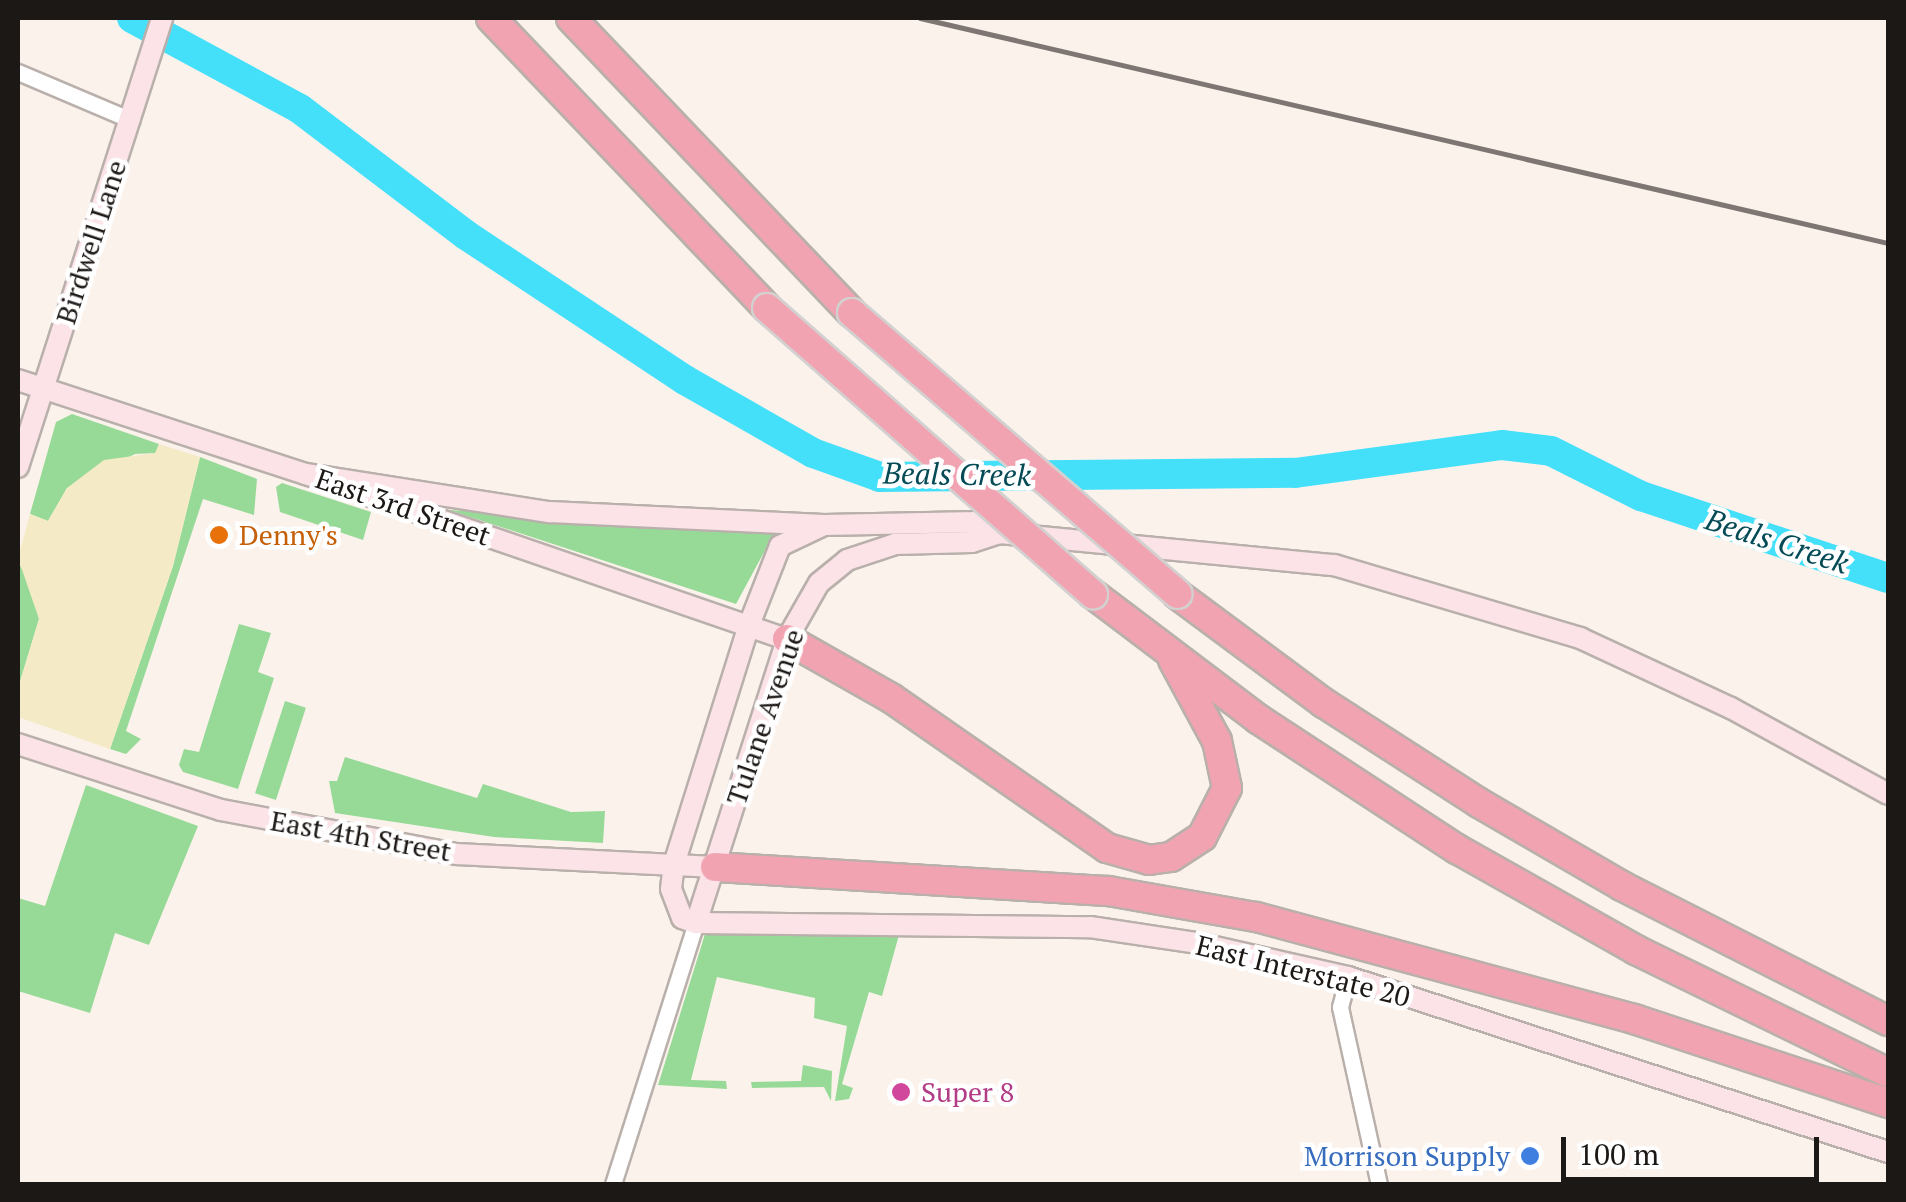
<!DOCTYPE html>
<style>
body{margin:0}
#map{position:relative;width:1906px;height:1202px;overflow:hidden;background:#fcf2ec;font-family:"PT Serif",serif}
div>[style]{position:absolute}
.green>*{inset:0;background:#97da97;transform-origin:0 0}
.sand>*{inset:0;background:#f4eac5}
.river>*{height:30px;margin:-15px;padding:0 15px;transform-origin:15px;border-radius:15px;background:#44e0fa}
.roads{filter:drop-shadow(2px 0 #b9b0ab) drop-shadow(-2px 0 #b9b0ab) drop-shadow(0 2px #b9b0ab) drop-shadow(0 -2px #b9b0ab)}
.street>*{height:15px;margin:-7.5px;padding:0 7.5px;transform-origin:7.5px;border-radius:7.5px;background:#fff}
.secondary>*{height:20px;margin:-10px;padding:0 10px;transform-origin:10px;border-radius:10px;background:#fbe3e8}
.highway>*{height:28px;margin:-14px;padding:0 14px;transform-origin:14px;border-radius:14px;background:#f2a3b2}
.rail>*{height:5px;margin:-2.5px;padding:0 2.5px;transform-origin:2.5px;border-radius:2.5px;background:#7d7672}
.bridges{filter:drop-shadow(2px 0 #d2d1d0) drop-shadow(-2px 0 #d2d1d0) drop-shadow(0 2px #d2d1d0) drop-shadow(0 -2px #d2d1d0)}
.highway-bridge>*{height:28px;margin:-14px;padding:0 14px;transform-origin:14px;border-radius:14px;background:#f2a3b2}
.dots>*{width:28px;height:28px;translate:-50% -50%;box-sizing:border-box;border:5px solid #fff;border-radius:50%}
span{translate:-50% -50%;white-space:nowrap;text-align:center;line-height:1.15;-webkit-text-stroke:9px #fff;paint-order:stroke}
.street-label{font-size:28px;color:#1c1816}
.food-label{font-size:28px;color:#c56008}
.left{translate:0 -50%;text-align:left}
.hotel-label{font-size:28px;color:#b23c85}
.shop-label{font-size:28px;color:#366cbe}
.right{translate:-100% -50%;text-align:right}
.water-label{font-size:30px;color:#054b56;font-style:italic}
.frame{position:absolute;inset:0;border:20px solid #1c1816;pointer-events:none}
.scale{position:absolute;left:1561px;top:1137px;width:258px;height:45px;box-sizing:border-box;border:5px solid #1c1816;border-top:0;padding-left:12px;font-size:30px;line-height:35px;white-space:nowrap;color:#1c1816;-webkit-text-stroke:8px #fff;paint-order:stroke}
</style>
<div id="map">
<div class="green">
<div style="clip-path:polygon(72px 414px,159px 444px,156px 453px,135px 454px,67px 488px,48px 521px,30px 514px,56px 422px)"></div>
<div style="clip-path:polygon(200px 457px,257px 479px,254px 515px,203px 499px,126px 731px,141px 739px,126px 754px,110px 749px,173px 566px)"></div>
<div style="clip-path:polygon(282px 483px,371px 512px,363px 540px,280px 512px,276px 487px)"></div>
<div style="clip-path:polygon(449px 510px,775px 532px,736px 604px)"></div>
<div style="clip-path:polygon(18px 562px,32px 585px,39px 619px,18px 688px)"></div>
<div style="clip-path:polygon(239px 624px,271px 633px,258px 672px,274px 678px,238px 789px,183px 772px,179px 765px,184px 749px,199px 752px)"></div>
<div style="left:285px;top:701px;width:22px;height:97px;rotate:18deg"></div>
<div style="clip-path:polygon(345px 757px,477px 798px,483px 784px,571px 812px,605px 811px,603px 843px,494px 837px,335px 813px,329px 781px,337px 781px)"></div>
<div style="clip-path:polygon(86px 785px,198px 826px,149px 945px,115px 933px,90px 1013px,18px 991px,18px 898px,45px 906px)"></div>
<div style="clip-path:polygon(705px 934px,899px 935px,882px 996px,869px 992px,842px 1084px,853px 1088px,849px 1099px,835px 1101px,847px 1026px,814px 1018px,815px 998px,717px 977px,691px 1080px,726px 1081px,727px 1089px,658px 1085px)"></div>
<div style="clip-path:polygon(803px 1065px,832px 1071px,831px 1101px,824px 1087px,752px 1088px,751px 1082px,801px 1081px)"></div>
</div>
<div class="sand">
<div style="clip-path:polygon(159px 444px,200px 457px,173px 566px,110px 749px,18px 717px,18px 689px,39px 619px,18px 558px,30px 514px,48px 521px,67px 488px,104px 460px,155px 453px)"></div>
</div>
<div class="river">
<div style="left:132px;top:18px;width:191px;rotate:28.4deg"></div>
<div style="left:300px;top:109px;width:208px;rotate:37.2deg"></div>
<div style="left:466px;top:235px;width:263px;rotate:33.5deg"></div>
<div style="left:685px;top:380px;width:147px;rotate:29.7deg"></div>
<div style="left:813px;top:453px;width:71px;rotate:19.7deg"></div>
<div style="left:880px;top:477px;width:415px;rotate:-0.6deg"></div>
<div style="left:1295px;top:473px;width:209px;rotate:-7.7deg"></div>
<div style="left:1502px;top:445px;width:49px;rotate:7deg"></div>
<div style="left:1551px;top:451px;width:101px;rotate:26.6deg"></div>
<div style="left:1641px;top:496px;width:260px;rotate:18.4deg"></div>
</div>
<div class="roads">
<div class="street">
<div style="left:18px;top:72px;width:123px;rotate:23deg"></div>
<div style="left:1348px;top:977px;width:31px;rotate:105deg"></div>
<div style="left:1340px;top:1007px;width:181px;rotate:77.6deg"></div>
<div style="left:613px;top:1184px;width:274px;rotate:-72.4deg"></div>
</div>
<div class="secondary">
<div style="left:18px;top:380px;width:315px;rotate:18.1deg"></div>
<div style="left:18px;top:467px;width:472px;rotate:-72.2deg"></div>
<div style="left:306px;top:474px;width:247px;rotate:8.9deg"></div>
<div style="left:550px;top:512px;width:274px;rotate:2.7deg"></div>
<div style="left:824px;top:525px;width:153px;rotate:-1.1deg"></div>
<div style="left:977px;top:522px;width:25px;rotate:27deg"></div>
<div style="left:999px;top:533px;width:337px;rotate:5.5deg"></div>
<div style="left:1334px;top:565px;width:257px;rotate:16.5deg"></div>
<div style="left:1580px;top:638px;width:166px;rotate:24.9deg"></div>
<div style="left:1731px;top:708px;width:179px;rotate:28.7deg"></div>
<div style="left:359px;top:492px;width:453px;rotate:19deg"></div>
<div style="left:824px;top:525px;width:49px;rotate:154.5deg"></div>
<div style="left:780px;top:546px;width:85px;rotate:111.4deg"></div>
<div style="left:749px;top:625px;width:250px;rotate:107.4deg"></div>
<div style="left:674px;top:864px;width:25px;rotate:97deg"></div>
<div style="left:671px;top:889px;width:31px;rotate:69deg"></div>
<div style="left:682px;top:918px;width:15px;rotate:20deg"></div>
<div style="left:696px;top:923px;width:394px;rotate:0.6deg"></div>
<div style="left:1090px;top:927px;width:108px;rotate:8.5deg"></div>
<div style="left:1197px;top:943px;width:155px;rotate:12.7deg"></div>
<div style="left:1348px;top:977px;width:568px;rotate:17.96deg"></div>
<div style="left:18px;top:744px;width:213px;rotate:18deg"></div>
<div style="left:221px;top:810px;width:240px;rotate:10.6deg"></div>
<div style="left:457px;top:854px;width:258px;rotate:2.9deg"></div>
<div style="left:696px;top:923px;width:298px;rotate:-72.2deg"></div>
<div style="left:787px;top:639px;width:64px;rotate:-60.3deg"></div>
<div style="left:819px;top:583px;width:36px;rotate:-39deg"></div>
<div style="left:847px;top:560px;width:51px;rotate:-18.4deg"></div>
<div style="left:895px;top:544px;width:77px;rotate:-1.5deg"></div>
<div style="left:972px;top:542px;width:28px;rotate:-18deg"></div>
</div>
<div class="highway">
<div style="left:491px;top:18px;width:400px;rotate:46.4deg"></div>
<div style="left:571px;top:18px;width:407px;rotate:46.4deg"></div>
<div style="left:1093px;top:594px;width:207px;rotate:37.1deg"></div>
<div style="left:1258px;top:719px;width:238px;rotate:33.2deg"></div>
<div style="left:1457px;top:849px;width:206px;rotate:29.4deg"></div>
<div style="left:1636px;top:950px;width:280px;rotate:26deg"></div>
<div style="left:1177px;top:594px;width:183px;rotate:36.6deg"></div>
<div style="left:1324px;top:703px;width:184px;rotate:32.8deg"></div>
<div style="left:1479px;top:803px;width:165px;rotate:30.1deg"></div>
<div style="left:1622px;top:886px;width:298px;rotate:26.9deg"></div>
<div style="left:787px;top:639px;width:120px;rotate:29.6deg"></div>
<div style="left:891px;top:698px;width:263px;rotate:34.8deg"></div>
<div style="left:1107px;top:848px;width:44px;rotate:15.9deg"></div>
<div style="left:1149px;top:860px;width:22px;rotate:-8deg"></div>
<div style="left:1171px;top:857px;width:37px;rotate:-33deg"></div>
<div style="left:1202px;top:837px;width:55px;rotate:-63deg"></div>
<div style="left:1227px;top:788px;width:48px;rotate:-102deg"></div>
<div style="left:1217px;top:741px;width:92px;rotate:-118.5deg"></div>
<div style="left:715px;top:867px;width:394px;rotate:3.5deg"></div>
<div style="left:1108px;top:891px;width:150px;rotate:10deg"></div>
<div style="left:1256px;top:917px;width:392px;rotate:15.1deg"></div>
<div style="left:1634px;top:1019px;width:268px;rotate:18.3deg"></div>
</div>
</div>
<div class="rail">
<div style="left:920px;top:18px;width:994px;rotate:13.09deg"></div>
</div>
<div class="bridges">
<div class="highway-bridge">
<div style="left:767px;top:308px;width:434px;rotate:41.3deg"></div>
<div style="left:852px;top:313px;width:430px;rotate:40.8deg"></div>
</div>
</div>
<div class="dots">
<div style="left:219px;top:535px;background:#e8710a"></div>
<div style="left:901px;top:1092px;background:#d1479c"></div>
<div style="left:1530px;top:1156px;background:#3f7fe0"></div>
</div>
<div class="street-label">
<span style="left:91px;top:242px;rotate:-72deg">Birdwell Lane</span>
<span style="left:403px;top:507px;rotate:19deg">East 3rd Street</span>
<span style="left:765px;top:717px;rotate:-71deg">Tulane Avenue</span>
<span style="left:361px;top:836px;rotate:10deg">East 4th Street</span>
<span style="left:1303px;top:971px;rotate:14deg">East Interstate 20</span>
</div>
<div class="food-label">
<span class="left" style="left:239px;top:535px">Denny's</span>
</div>
<div class="hotel-label">
<span class="left" style="left:921px;top:1092px">Super 8</span>
</div>
<div class="shop-label">
<span class="right" style="left:1510px;top:1156px">Morrison Supply</span>
</div>
<div class="water-label">
<span style="left:957px;top:474px;rotate:1deg">Beals Creek</span>
<span style="left:1777px;top:541px;rotate:18deg">Beals Creek</span>
</div>
<div class="frame"></div>
<div class="scale">100 m</div>
</div>
